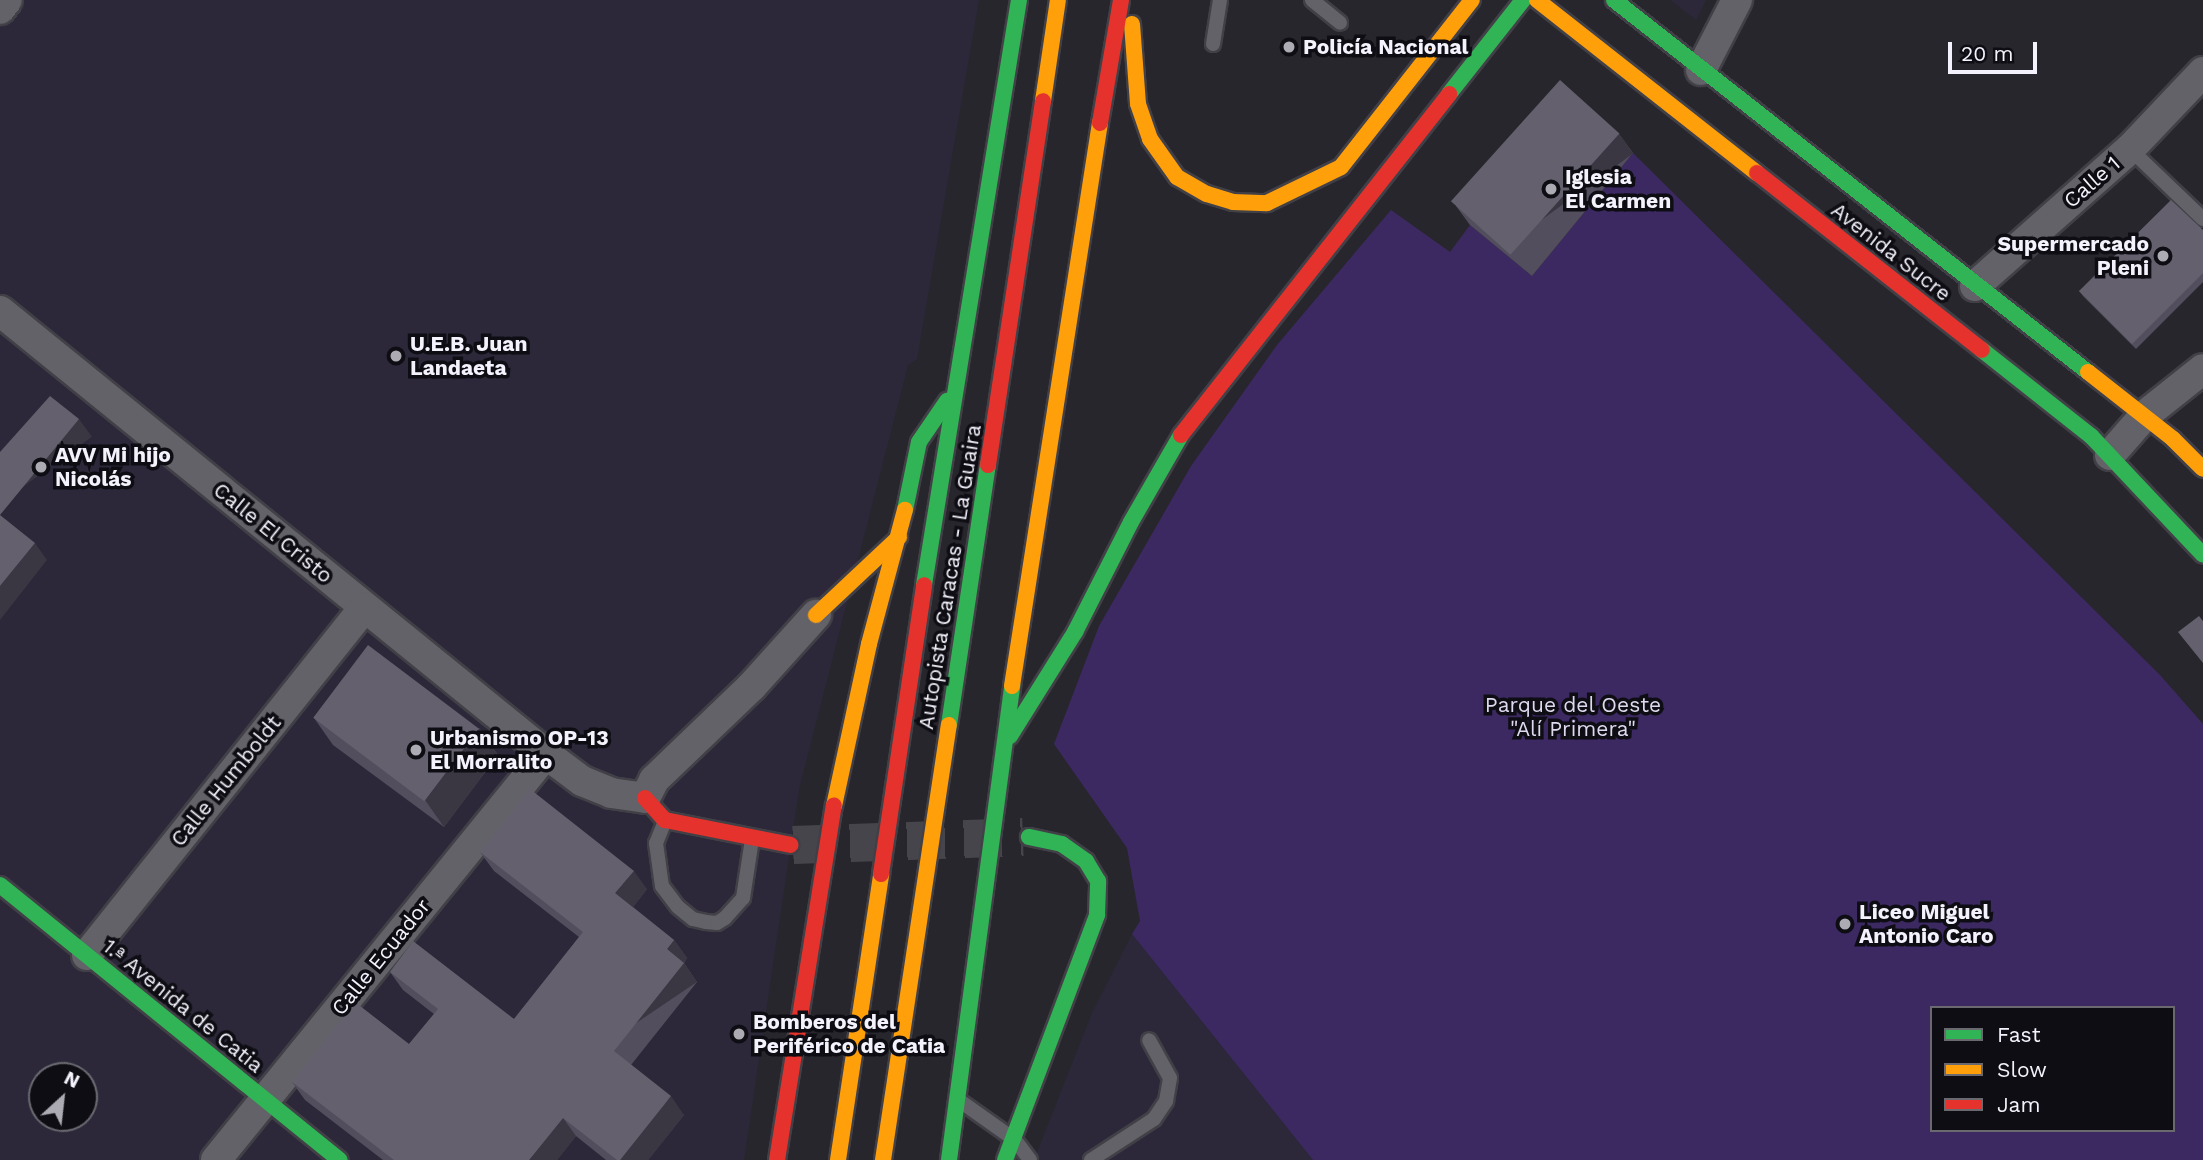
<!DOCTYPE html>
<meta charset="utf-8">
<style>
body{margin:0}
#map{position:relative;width:2203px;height:1160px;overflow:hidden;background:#27262c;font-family:"Work Sans",sans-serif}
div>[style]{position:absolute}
.built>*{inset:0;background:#2c283a}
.green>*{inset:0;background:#3c2962}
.highway-tunnel>*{height:38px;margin-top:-19px;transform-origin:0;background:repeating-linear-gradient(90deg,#46454b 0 38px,transparent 0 57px)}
.roads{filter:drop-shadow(2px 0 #424047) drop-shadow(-2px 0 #424047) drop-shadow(0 2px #424047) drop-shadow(0 -2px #424047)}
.lane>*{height:14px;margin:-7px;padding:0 7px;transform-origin:7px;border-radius:7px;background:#626268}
.street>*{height:30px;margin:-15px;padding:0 15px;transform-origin:15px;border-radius:15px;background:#626268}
.fast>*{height:16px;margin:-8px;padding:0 8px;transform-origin:8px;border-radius:8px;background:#30b455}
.slow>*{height:16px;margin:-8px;padding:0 8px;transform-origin:8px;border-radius:8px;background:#ff9f0a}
.jam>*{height:16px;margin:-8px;padding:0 8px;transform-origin:8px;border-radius:8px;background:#e5322d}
.wall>*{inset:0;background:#524e5d}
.shaded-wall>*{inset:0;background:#3a3742;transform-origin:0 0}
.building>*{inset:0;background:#64606e;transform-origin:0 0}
.dots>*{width:19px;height:19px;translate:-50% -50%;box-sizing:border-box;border:4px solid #0e0d13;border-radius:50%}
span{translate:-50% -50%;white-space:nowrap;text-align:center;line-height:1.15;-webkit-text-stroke:7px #0e0d13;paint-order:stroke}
.poi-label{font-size:21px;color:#f4f2fc;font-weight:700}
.left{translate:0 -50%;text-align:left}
.right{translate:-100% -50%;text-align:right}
.street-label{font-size:21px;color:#f4f2fc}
.park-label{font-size:21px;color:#ded9ee}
.legend{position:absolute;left:1930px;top:1006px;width:245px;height:126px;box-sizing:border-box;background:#0e0d13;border:2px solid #6a6970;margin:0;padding:9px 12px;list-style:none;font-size:21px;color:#f4f2fc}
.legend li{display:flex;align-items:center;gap:14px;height:35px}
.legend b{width:35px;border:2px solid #6a6970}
.north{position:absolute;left:28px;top:1062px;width:70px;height:70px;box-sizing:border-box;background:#0e0d13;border:2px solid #6a6970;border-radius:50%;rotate:27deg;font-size:19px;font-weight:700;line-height:28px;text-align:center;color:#f4f2fc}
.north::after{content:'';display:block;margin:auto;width:24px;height:32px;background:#acabb3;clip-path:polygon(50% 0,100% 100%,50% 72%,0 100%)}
.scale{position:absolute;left:1948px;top:42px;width:89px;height:32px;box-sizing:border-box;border:4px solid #f4f2fc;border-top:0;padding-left:9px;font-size:21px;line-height:24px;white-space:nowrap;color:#f4f2fc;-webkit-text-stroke:5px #0e0d13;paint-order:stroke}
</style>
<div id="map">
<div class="built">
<div style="clip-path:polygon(evenodd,0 0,979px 0,917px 359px,908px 365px,799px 789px,744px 1160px,0 1160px,0 0,42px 1076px,84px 1076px,84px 1118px,42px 1118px,42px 1076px)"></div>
<div style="clip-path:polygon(1670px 0,1706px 0,1696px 20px)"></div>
<div style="clip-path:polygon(1132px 934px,1313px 1160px,1034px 1160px,1092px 1013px)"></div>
</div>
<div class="green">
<div style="clip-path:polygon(evenodd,1633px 153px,2160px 675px,2203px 724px,2203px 1160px,1313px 1160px,1132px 934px,1140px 921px,1127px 848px,1054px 744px,1099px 626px,1191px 466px,1277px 345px,1391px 210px,1450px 252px,1470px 225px,1532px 276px,1633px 153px,1932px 1008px,2173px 1008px,2173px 1130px,1932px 1130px,1932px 1008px)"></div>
</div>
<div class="highway-tunnel">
<div style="left:793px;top:845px;width:230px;rotate:-2deg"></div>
</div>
<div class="roads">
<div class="lane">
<div style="left:1312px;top:0;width:36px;rotate:39deg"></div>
<div style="left:1213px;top:44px;width:45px;rotate:-81deg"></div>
<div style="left:2130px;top:149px;width:101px;rotate:43.8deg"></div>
<div style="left:665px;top:821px;width:24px;rotate:112deg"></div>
<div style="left:656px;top:843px;width:43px;rotate:82.1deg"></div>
<div style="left:662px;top:886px;width:26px;rotate:53deg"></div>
<div style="left:678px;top:907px;width:19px;rotate:39deg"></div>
<div style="left:693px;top:919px;width:13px;rotate:13deg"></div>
<div style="left:706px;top:922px;width:11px;rotate:5deg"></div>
<div style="left:717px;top:923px;width:9px;rotate:-32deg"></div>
<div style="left:725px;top:918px;width:27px;rotate:-48deg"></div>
<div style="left:743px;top:898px;width:60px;rotate:-81.3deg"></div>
<div style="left:960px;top:1101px;width:67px;rotate:35.3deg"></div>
<div style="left:1015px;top:1140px;width:25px;rotate:53deg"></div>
<div style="left:1091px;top:1160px;width:75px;rotate:-33.1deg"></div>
<div style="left:1154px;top:1119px;width:22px;rotate:-56deg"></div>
<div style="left:1166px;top:1101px;width:23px;rotate:-80deg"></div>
<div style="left:1170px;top:1078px;width:43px;rotate:-118.9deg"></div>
</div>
<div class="street">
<div style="left:0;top:9px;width:11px;rotate:-52deg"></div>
<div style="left:1701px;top:70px;width:79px;rotate:-62.8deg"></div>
<div style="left:1975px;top:286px;width:207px;rotate:-41.5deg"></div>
<div style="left:2130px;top:149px;width:106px;rotate:-46.5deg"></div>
<div style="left:0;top:311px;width:703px;rotate:39.05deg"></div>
<div style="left:546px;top:754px;width:45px;rotate:36.9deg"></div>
<div style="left:582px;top:781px;width:31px;rotate:22deg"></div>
<div style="left:611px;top:793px;width:34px;rotate:8deg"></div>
<div style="left:645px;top:798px;width:20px;rotate:-63deg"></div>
<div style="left:654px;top:780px;width:136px;rotate:-43.8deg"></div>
<div style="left:752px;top:686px;width:96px;rotate:-48deg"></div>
<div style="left:2110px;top:455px;width:52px;rotate:-48.9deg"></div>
<div style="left:2144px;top:416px;width:75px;rotate:-38.5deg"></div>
<div style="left:87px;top:955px;width:445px;rotate:-51.4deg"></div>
<div style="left:216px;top:1160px;width:523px;rotate:-50.9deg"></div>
</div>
<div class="fast">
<div style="left:1614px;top:0;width:603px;rotate:38.13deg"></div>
<div style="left:1449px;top:94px;width:120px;rotate:-51.8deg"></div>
<div style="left:1982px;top:350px;width:139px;rotate:38.3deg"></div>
<div style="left:2091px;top:436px;width:163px;rotate:46.7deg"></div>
<div style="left:905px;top:510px;width:69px;rotate:-78.4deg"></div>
<div style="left:919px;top:442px;width:50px;rotate:-55.7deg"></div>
<div style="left:924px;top:585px;width:593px;rotate:-80.78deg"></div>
<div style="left:949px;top:725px;width:263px;rotate:-81.5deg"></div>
<div style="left:1010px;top:736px;width:123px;rotate:-58deg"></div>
<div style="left:1075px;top:632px;width:123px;rotate:-63deg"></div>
<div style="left:1131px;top:522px;width:100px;rotate:-60.1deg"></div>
<div style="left:0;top:885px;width:437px;rotate:39deg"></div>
<div style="left:949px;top:1160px;width:478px;rotate:-82.4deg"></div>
<div style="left:1005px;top:1160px;width:262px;rotate:-69.4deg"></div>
<div style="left:1097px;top:915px;width:34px;rotate:-88deg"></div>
<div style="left:1098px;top:881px;width:23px;rotate:-121deg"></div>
<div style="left:1086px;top:861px;width:29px;rotate:-145deg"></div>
<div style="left:1062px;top:844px;width:34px;rotate:-168deg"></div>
</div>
<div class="slow">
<div style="left:1537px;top:0;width:280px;rotate:38.2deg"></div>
<div style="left:1132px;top:24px;width:80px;rotate:85.7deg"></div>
<div style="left:1138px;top:104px;width:37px;rotate:71deg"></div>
<div style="left:1150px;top:139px;width:47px;rotate:54.6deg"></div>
<div style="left:1177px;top:177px;width:34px;rotate:30deg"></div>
<div style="left:1207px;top:194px;width:27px;rotate:17deg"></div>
<div style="left:1233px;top:202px;width:34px;rotate:2deg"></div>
<div style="left:1267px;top:203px;width:82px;rotate:-25.9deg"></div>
<div style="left:1341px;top:167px;width:212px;rotate:-51.9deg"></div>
<div style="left:1043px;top:101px;width:102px;rotate:-81.6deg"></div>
<div style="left:2088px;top:372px;width:108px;rotate:38.2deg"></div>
<div style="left:2173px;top:439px;width:42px;rotate:45deg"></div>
<div style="left:816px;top:615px;width:114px;rotate:-43.2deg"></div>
<div style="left:1012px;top:686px;width:570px;rotate:-81.12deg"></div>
<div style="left:834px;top:806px;width:166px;rotate:-77.8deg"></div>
<div style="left:869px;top:644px;width:139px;rotate:-75deg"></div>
<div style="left:838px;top:1160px;width:289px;rotate:-81.4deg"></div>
<div style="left:883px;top:1160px;width:440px;rotate:-81.4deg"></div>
</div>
<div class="jam">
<div style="left:1100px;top:123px;width:125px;rotate:-80.3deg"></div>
<div style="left:1757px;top:173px;width:286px;rotate:38.2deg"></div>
<div style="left:1181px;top:435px;width:434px;rotate:-51.8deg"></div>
<div style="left:988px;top:465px;width:368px;rotate:-81.4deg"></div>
<div style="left:645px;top:798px;width:30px;rotate:48deg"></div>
<div style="left:665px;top:820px;width:128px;rotate:11.2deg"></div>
<div style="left:881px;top:874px;width:292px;rotate:-81.5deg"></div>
<div style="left:777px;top:1160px;width:359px;rotate:-80.9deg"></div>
</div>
</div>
<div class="wall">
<div style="clip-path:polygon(1619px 134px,1633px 153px,1532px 276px,1470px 225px,1456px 206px)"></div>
<div style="clip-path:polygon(2203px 230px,2203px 282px,2136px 349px,2083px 296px,2079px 291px)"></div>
<div style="clip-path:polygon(314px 718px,479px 728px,498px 755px,444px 827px,333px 745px)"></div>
<div style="clip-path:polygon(480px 852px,647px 889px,633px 907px,674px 940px,687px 958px,684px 963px,697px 982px,631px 1065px,684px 1115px,648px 1160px,606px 1160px,576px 1136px,557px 1160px,383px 1160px,305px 1100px,292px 1082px,409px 1044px,434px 1014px,403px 990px,390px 972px,514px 1019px,579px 937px,494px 871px)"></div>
</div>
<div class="shaded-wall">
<div style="left:1619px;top:134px;width:24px;height:159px;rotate:54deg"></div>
<div style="left:79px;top:419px;width:22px;height:124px;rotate:54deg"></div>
<div style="clip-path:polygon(35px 543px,47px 560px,0 620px,0 586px)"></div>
<div style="clip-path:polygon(479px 728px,498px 755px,444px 827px,425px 800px)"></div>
<div style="clip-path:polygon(634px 871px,647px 889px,629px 912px,615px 893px)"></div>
<div style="clip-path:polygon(674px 940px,687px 958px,680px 968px,667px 949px)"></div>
<div style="left:684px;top:963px;width:23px;height:112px;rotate:56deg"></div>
<div style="clip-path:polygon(671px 1096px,684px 1115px,648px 1160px,620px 1160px)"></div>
<div style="clip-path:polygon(563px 1118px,576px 1136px,557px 1160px,529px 1160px)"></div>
</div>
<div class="building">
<div style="left:1560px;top:80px;width:80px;height:163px;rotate:42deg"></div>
<div style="clip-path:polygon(2171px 200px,2203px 230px,2203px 273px,2132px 344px,2079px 291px)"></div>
<div style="clip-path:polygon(50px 396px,79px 419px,0 515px,0 452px)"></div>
<div style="clip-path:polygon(0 515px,35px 543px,0 586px)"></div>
<div style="clip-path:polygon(2199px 616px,2203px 621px,2203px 663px,2178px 632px)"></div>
<div style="left:368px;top:645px;width:139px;height:91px;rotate:37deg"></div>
<div style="clip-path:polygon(530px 789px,634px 871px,615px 893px,674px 940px,667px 949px,684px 963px,614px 1051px,671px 1096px,620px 1160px,617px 1160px,563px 1118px,529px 1160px,394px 1160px,292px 1082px,355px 1002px,409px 1044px,438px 1009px,390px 972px,413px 941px,514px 1019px,583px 932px,480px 852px)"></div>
</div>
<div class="dots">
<div style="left:1289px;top:47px;background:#acabb3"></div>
<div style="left:1551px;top:189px;background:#acabb3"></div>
<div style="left:2163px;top:256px;background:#acabb3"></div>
<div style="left:396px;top:356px;background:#acabb3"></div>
<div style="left:41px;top:467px;background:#acabb3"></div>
<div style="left:416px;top:750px;background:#acabb3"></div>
<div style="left:1845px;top:924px;background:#acabb3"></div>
<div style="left:739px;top:1034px;background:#acabb3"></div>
</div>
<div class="poi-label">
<span class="left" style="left:1303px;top:47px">Policía Nacional</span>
<span class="left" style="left:1565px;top:189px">Iglesia<br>El Carmen</span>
<span class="right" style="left:2149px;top:256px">Supermercado<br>Pleni</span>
<span class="left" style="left:410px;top:356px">U.E.B. Juan<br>Landaeta</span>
<span class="left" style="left:55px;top:467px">AVV Mi hijo<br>Nicolás</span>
<span class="left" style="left:430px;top:750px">Urbanismo OP-13<br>El Morralito</span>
<span class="left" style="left:1859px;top:924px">Liceo Miguel<br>Antonio Caro</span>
<span class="left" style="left:753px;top:1034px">Bomberos del<br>Periférico de Catia</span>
</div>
<div class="street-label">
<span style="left:2092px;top:182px;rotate:-41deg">Calle 1</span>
<span style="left:1891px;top:252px;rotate:38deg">Avenida Sucre</span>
<span style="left:273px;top:533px;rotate:39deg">Calle El Cristo</span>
<span style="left:950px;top:577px;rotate:-81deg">Autopista Caracas - La Guaira</span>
<span style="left:226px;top:781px;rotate:-51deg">Calle Humboldt</span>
<span style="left:381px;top:957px;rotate:-51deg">Calle Ecuador</span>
<span style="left:183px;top:1006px;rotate:39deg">1.ª Avenida de Catia</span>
</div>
<div class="park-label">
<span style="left:1573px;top:717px">Parque del Oeste<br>"Alí Primera"</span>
</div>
<ul class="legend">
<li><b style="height:9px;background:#30b455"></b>Fast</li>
<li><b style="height:9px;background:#ff9f0a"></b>Slow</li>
<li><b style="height:9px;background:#e5322d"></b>Jam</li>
</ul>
<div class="north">N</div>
<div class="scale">20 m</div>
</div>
